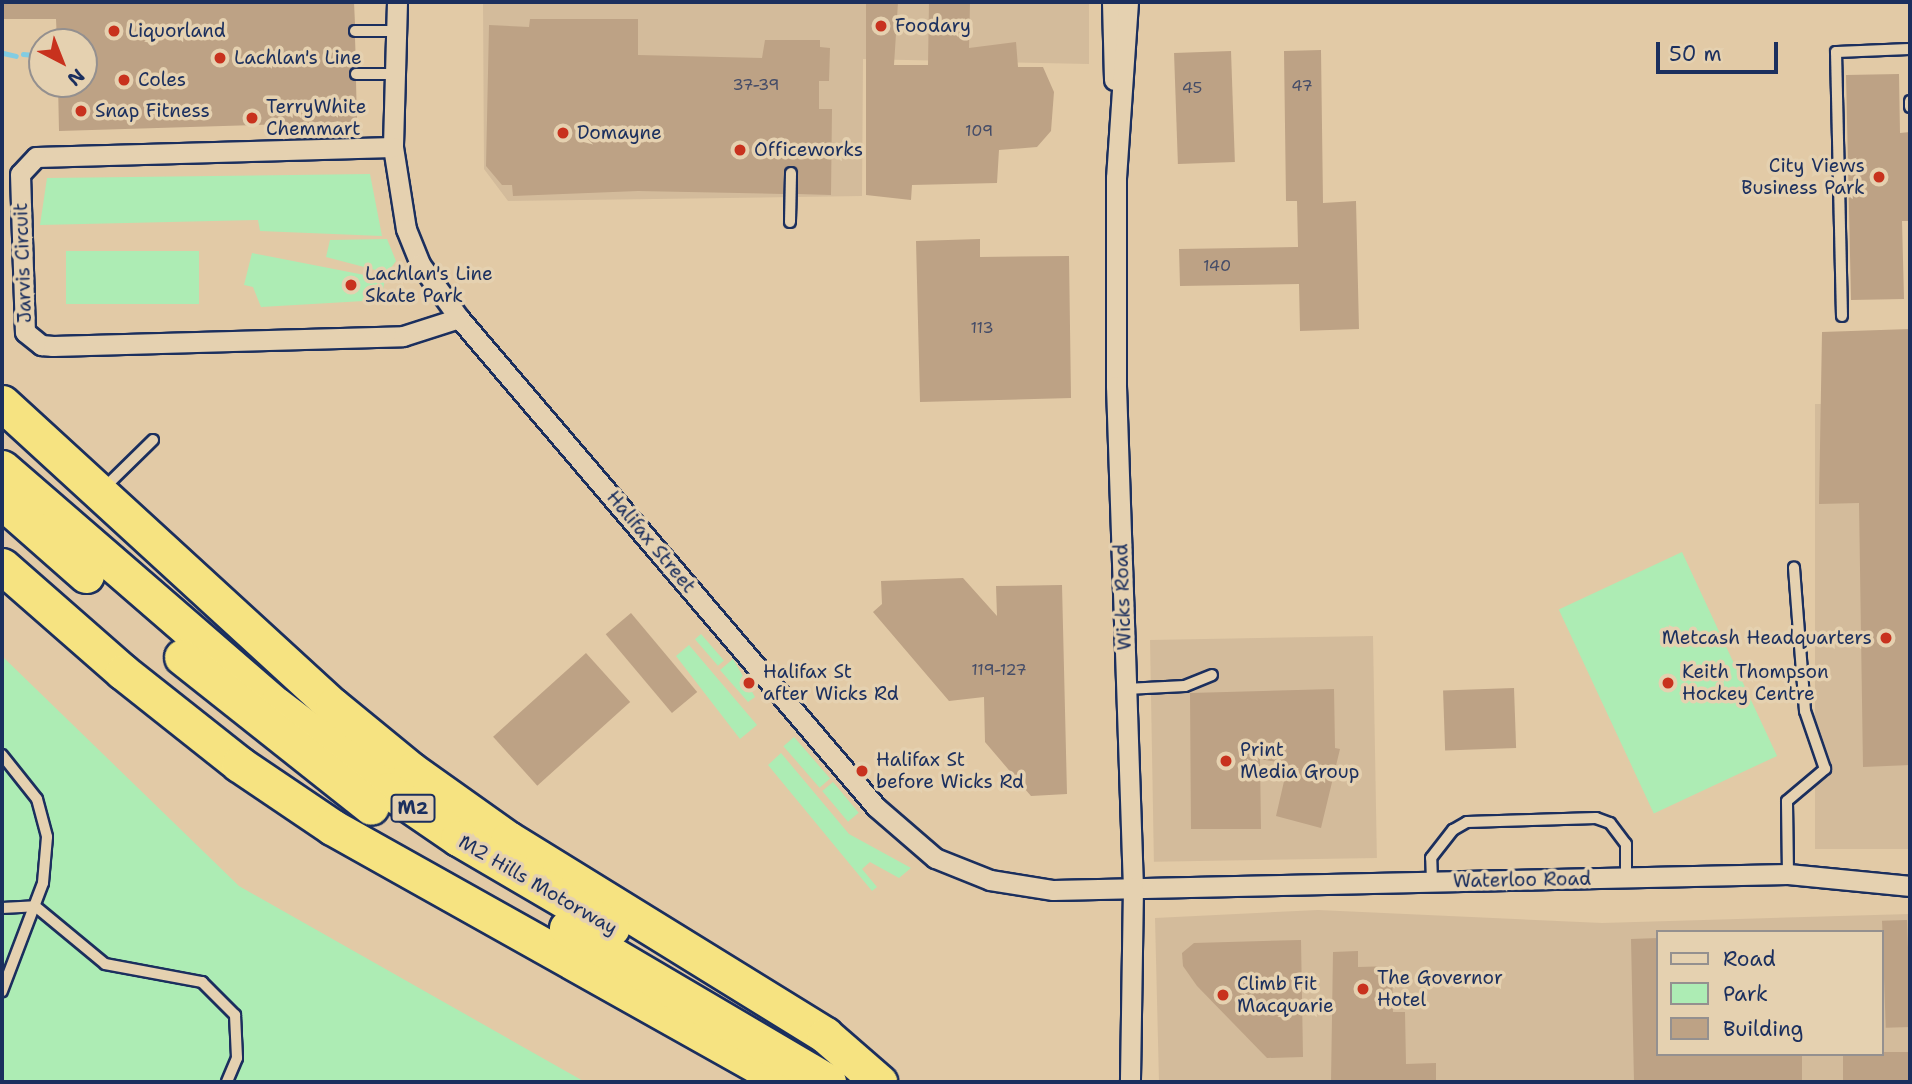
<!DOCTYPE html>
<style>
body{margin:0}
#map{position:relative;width:1912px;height:1084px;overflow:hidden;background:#e2caa6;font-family:"Shantell Sans",sans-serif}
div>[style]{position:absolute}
.built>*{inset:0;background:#d3bb9b;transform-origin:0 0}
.green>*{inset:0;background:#adecb4;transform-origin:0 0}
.stream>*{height:5px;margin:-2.5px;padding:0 2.5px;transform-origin:2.5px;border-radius:2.5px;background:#82cce2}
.building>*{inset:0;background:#bda285;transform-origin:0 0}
.roads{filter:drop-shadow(2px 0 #1b2f5e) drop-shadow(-2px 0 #1b2f5e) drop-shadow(0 2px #1b2f5e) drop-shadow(0 -2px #1b2f5e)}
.lane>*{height:10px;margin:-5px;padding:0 5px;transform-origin:5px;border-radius:5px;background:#e5d1b0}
.street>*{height:19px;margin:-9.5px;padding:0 9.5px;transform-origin:9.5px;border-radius:9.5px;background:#e5d1b0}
.highway>*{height:35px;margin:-17.5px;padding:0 17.5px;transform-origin:17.5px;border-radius:17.5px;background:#f6e381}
.dots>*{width:19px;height:19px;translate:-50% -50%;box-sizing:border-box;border:4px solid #e5d1b0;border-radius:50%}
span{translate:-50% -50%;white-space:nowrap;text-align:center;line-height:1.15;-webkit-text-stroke:7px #e5d1b0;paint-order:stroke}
.number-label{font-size:16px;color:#444c68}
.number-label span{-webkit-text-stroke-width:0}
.shield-label span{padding:2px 5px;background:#e5d1b0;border:2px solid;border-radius:5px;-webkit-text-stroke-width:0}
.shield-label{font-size:18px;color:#1b2f5e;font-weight:700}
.poi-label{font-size:19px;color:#1b2f5e}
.left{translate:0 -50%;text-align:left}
.right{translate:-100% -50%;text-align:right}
.street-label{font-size:19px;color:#1b2f5e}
.frame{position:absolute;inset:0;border:4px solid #1b2f5e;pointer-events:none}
.legend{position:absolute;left:1656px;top:930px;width:228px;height:126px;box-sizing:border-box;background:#e5d1b0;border:2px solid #94908f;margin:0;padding:9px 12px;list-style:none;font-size:21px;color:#1b2f5e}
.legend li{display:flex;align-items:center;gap:14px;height:35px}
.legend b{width:35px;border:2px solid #94908f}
.north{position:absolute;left:28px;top:28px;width:70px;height:70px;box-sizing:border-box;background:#e5d1b0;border:2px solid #94908f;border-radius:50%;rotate:138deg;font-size:19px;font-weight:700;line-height:28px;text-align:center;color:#1b2f5e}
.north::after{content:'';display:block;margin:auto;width:24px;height:32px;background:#c8321e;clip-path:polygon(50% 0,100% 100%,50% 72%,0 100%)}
.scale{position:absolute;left:1656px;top:42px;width:122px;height:32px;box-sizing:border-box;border:4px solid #1b2f5e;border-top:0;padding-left:9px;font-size:21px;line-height:24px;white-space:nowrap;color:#1b2f5e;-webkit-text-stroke:5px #e5d1b0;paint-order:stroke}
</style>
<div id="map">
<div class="built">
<div style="clip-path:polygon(483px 2px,1089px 2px,1089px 64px,863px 59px,862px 196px,508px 201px,484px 169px)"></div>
<div style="left:1910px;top:404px;width:445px;height:95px;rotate:90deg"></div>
<div style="left:1373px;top:636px;width:222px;height:223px;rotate:89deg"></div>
<div style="clip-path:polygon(evenodd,1318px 910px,1602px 923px,1910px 914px,1910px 1082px,1159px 1082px,1155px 918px,1318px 910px,1658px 932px,1882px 932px,1882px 1054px,1658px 1054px,1658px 932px)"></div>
</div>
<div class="green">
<div style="clip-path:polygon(370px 174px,382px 236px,260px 231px,258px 220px,40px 225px,47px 178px)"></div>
<div style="clip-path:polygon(387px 239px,396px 261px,387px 273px,326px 257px,330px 240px)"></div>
<div style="left:66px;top:251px;width:133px;height:53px"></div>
<div style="clip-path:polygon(252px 253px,385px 279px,381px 300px,261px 307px,253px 287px,244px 285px)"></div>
<div style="left:1682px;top:552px;width:225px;height:136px;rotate:65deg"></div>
<div style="left:701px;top:634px;width:35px;height:8px;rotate:49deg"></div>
<div style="clip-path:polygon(689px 645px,757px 725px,740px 739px,676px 656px)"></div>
<div style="clip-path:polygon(2px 656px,239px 886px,585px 1082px,2px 1082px)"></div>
<div style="clip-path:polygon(733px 659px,755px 697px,748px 702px,720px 670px)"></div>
<div style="left:794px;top:737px;width:55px;height:14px;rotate:49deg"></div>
<div style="clip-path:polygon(781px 753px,849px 834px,911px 868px,899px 878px,870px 862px,862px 869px,877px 887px,872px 891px,768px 765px)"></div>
<div style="left:833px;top:782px;width:40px;height:14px;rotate:50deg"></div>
</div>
<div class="stream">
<div style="left:3px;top:53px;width:13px;rotate:13deg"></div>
<div style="left:23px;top:54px;width:11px;rotate:5deg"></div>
</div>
<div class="building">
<div style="clip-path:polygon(2px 2px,354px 2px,355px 24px,348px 32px,355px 38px,356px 67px,349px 75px,356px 81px,357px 122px,59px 131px,58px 84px,84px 84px,84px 42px,57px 42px,56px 19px,2px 19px)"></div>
<div style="clip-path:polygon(866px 2px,898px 2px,894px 65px,928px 65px,929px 2px,970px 2px,969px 48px,1016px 42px,1018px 67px,1043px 67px,1054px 92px,1051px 131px,1037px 147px,999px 150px,997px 183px,912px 185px,911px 200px,866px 195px)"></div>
<div style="clip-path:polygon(530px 19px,638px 19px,638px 55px,762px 58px,765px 40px,820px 40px,820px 47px,830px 48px,829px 81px,819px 81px,819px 109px,832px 109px,831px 195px,798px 194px,798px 170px,790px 166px,784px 172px,783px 194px,638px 191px,513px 196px,512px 185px,502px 185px,486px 166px,489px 25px,529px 27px)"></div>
<div style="clip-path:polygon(1321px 50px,1323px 203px,1356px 201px,1359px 329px,1300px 331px,1299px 284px,1180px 286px,1179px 249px,1298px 247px,1297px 201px,1286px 201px,1284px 51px)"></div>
<div style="left:1231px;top:51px;width:111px;height:57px;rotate:88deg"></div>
<div style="clip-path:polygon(1899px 74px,1900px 133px,1910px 132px,1910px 221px,1902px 221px,1904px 299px,1851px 300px,1846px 75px)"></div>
<div style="clip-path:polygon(980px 239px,980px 257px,1069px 256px,1071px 398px,920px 402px,916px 241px)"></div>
<div style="clip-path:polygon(1910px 329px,1910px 765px,1863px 767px,1859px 503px,1819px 504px,1822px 332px)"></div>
<div style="clip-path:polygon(963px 578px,997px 616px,996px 586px,1062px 585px,1067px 794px,1031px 796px,985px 742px,984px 697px,949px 701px,873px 612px,882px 604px,881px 581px)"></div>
<div style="left:631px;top:613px;width:103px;height:33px;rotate:50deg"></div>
<div style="left:586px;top:653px;width:66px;height:125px;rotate:48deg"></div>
<div style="left:1514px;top:688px;width:60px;height:71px;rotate:88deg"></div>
<div style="clip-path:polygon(1334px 689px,1335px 748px,1340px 749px,1321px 828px,1276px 816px,1288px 764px,1260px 759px,1261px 829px,1191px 829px,1190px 693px)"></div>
<div style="left:1907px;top:920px;width:107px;height:25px;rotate:88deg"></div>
<div style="clip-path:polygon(1658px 938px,1658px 1054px,1802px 1054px,1802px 1082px,1634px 1082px,1631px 939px)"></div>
<div style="clip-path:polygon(1301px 940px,1303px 1057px,1267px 1058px,1197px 986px,1183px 966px,1182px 953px,1194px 943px)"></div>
<div style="clip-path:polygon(1358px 951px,1358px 967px,1392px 966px,1393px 1012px,1405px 1012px,1406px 1064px,1436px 1063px,1436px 1082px,1331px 1082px,1333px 952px)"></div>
<div style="left:1910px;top:1052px;width:30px;height:67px;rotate:90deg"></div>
</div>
<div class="roads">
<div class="lane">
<div style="left:355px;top:31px;width:41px"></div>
<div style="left:356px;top:74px;width:38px"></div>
<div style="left:1910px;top:101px;width:6px;rotate:90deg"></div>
<div style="left:790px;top:222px;width:49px;rotate:-88.8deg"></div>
<div style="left:1842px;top:316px;width:264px;rotate:-91.3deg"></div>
<div style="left:1836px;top:52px;width:74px;rotate:-2.3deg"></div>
<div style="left:103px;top:489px;width:70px;rotate:-44.4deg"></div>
<div style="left:1126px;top:689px;width:59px;rotate:-2.9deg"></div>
<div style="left:1185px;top:686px;width:29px;rotate:-22deg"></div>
<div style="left:2px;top:755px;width:56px;rotate:51.5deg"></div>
<div style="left:37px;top:799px;width:39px;rotate:75deg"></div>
<div style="left:47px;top:837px;width:46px;rotate:95deg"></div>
<div style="left:43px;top:883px;width:116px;rotate:110.8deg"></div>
<div style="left:1788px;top:874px;width:73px;rotate:-90.8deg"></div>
<div style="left:1787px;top:801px;width:50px;rotate:-40.1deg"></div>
<div style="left:1825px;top:769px;width:61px;rotate:-109deg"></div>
<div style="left:1805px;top:711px;width:144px;rotate:-94.4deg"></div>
<div style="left:1432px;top:881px;width:23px;rotate:-92deg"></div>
<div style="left:1431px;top:858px;width:36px;rotate:-52deg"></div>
<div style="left:1453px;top:830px;width:16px;rotate:-30deg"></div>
<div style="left:1467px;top:822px;width:129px;rotate:-1.8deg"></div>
<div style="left:1596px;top:818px;width:15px;rotate:20deg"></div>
<div style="left:1610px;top:823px;width:26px;rotate:53deg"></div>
<div style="left:1626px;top:844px;width:33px;rotate:90deg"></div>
<div style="left:35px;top:906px;width:91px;rotate:39.6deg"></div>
<div style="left:105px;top:964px;width:99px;rotate:10.5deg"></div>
<div style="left:202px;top:982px;width:47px;rotate:45deg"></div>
<div style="left:235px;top:1015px;width:43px;rotate:87.3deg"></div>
<div style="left:237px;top:1058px;width:26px;rotate:113deg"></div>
<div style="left:2px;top:908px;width:33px;rotate:-3deg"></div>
</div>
<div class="street">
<div style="left:397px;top:2px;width:145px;rotate:91.6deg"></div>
<div style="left:393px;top:147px;width:83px;rotate:81deg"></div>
<div style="left:406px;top:229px;width:38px;rotate:68deg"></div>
<div style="left:420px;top:264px;width:67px;rotate:54.2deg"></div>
<div style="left:459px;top:318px;width:643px;rotate:49.54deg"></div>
<div style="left:876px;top:807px;width:78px;rotate:40.8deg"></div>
<div style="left:935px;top:858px;width:59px;rotate:21.8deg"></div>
<div style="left:990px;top:880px;width:64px;rotate:9deg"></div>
<div style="left:1053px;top:890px;width:735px;rotate:-1.25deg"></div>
<div style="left:1788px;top:874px;width:123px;rotate:5.6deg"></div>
<div style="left:1112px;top:2px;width:78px;rotate:88.5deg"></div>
<div style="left:1128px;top:2px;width:176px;rotate:93.9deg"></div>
<div style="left:1116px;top:178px;width:208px;rotate:90deg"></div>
<div style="left:1116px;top:386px;width:501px;rotate:88.06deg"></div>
<div style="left:1133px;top:887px;width:195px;rotate:90.9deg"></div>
<div style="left:393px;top:147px;width:357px;rotate:178.4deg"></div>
<div style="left:36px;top:157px;width:23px;rotate:133deg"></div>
<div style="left:20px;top:174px;width:158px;rotate:88.2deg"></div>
<div style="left:25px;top:332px;width:21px;rotate:39deg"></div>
<div style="left:41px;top:345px;width:12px;rotate:5deg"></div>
<div style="left:53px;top:346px;width:350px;rotate:-1.6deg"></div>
<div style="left:403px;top:336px;width:59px;rotate:-17.8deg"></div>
</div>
<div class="highway">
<div style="left:2px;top:403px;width:449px;rotate:42.5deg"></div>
<div style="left:333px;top:706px;width:101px;rotate:39.4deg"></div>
<div style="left:411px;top:770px;width:119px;rotate:35.4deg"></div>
<div style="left:508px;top:839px;width:373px;rotate:31.7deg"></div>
<div style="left:825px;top:1035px;width:72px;rotate:41deg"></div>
<div style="left:2px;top:468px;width:362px;rotate:40.9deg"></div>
<div style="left:276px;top:705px;width:141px;rotate:37.2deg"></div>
<div style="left:388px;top:790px;width:85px;rotate:34.4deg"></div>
<div style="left:458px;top:838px;width:178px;rotate:30.3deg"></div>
<div style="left:2px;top:501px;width:112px;rotate:41.4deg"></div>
<div style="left:2px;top:566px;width:161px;rotate:41.2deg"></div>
<div style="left:123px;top:672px;width:148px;rotate:38.4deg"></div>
<div style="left:239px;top:764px;width:112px;rotate:34.1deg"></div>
<div style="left:332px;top:827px;width:509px;rotate:29.28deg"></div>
<div style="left:182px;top:657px;width:241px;rotate:38.4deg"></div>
<div style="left:567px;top:928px;width:303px;rotate:30.5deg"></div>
</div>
</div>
<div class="dots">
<div style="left:881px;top:26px;background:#c8321e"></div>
<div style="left:114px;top:31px;background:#c8321e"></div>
<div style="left:220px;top:58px;background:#c8321e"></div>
<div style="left:124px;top:80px;background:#c8321e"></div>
<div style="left:81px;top:111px;background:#c8321e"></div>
<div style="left:252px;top:118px;background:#c8321e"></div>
<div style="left:563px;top:133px;background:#c8321e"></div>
<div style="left:740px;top:150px;background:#c8321e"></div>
<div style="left:1879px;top:177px;background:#c8321e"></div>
<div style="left:351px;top:285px;background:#c8321e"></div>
<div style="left:1886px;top:638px;background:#c8321e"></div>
<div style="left:749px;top:683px;background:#c8321e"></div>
<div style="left:1668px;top:683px;background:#c8321e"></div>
<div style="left:1226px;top:761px;background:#c8321e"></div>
<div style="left:862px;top:771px;background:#c8321e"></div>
<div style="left:1363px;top:989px;background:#c8321e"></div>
<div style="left:1223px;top:995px;background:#c8321e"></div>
</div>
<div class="number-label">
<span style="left:756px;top:85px">37-39</span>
<span style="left:1302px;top:86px">47</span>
<span style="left:1192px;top:88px">45</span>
<span style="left:979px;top:131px">109</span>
<span style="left:1217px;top:266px">140</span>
<span style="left:982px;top:328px">113</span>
<span style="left:999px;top:670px">119-127</span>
</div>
<div class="shield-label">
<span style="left:413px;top:808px">M2</span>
</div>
<div class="poi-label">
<span class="left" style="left:895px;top:26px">Foodary</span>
<span class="left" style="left:128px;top:31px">Liquorland</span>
<span class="left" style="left:234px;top:58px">Lachlan's Line</span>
<span class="left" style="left:138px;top:80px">Coles</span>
<span class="left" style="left:266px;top:118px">TerryWhite<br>Chemmart</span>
<span class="left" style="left:95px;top:111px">Snap Fitness</span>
<span class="left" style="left:577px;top:133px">Domayne</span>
<span class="left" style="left:754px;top:150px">Officeworks</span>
<span class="right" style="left:1865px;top:177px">City Views<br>Business Park</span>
<span class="left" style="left:365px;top:285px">Lachlan's Line<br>Skate Park</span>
<span class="right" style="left:1872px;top:638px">Metcash Headquarters</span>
<span class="left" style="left:763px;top:683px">Halifax St<br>after Wicks Rd</span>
<span class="left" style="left:1682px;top:683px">Keith Thompson<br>Hockey Centre</span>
<span class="left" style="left:1240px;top:761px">Print<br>Media Group</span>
<span class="left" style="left:876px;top:771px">Halifax St<br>before Wicks Rd</span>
<span class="left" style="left:1377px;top:989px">The Governor<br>Hotel</span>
<span class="left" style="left:1237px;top:995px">Climb Fit<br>Macquarie</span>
</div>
<div class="street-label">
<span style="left:23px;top:263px;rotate:-92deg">Jarvis Circuit</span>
<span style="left:651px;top:542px;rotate:50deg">Halifax Street</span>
<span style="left:1123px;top:597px;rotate:-92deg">Wicks Road</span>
<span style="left:1522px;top:880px;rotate:-1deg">Waterloo Road</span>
<span style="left:538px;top:885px;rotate:30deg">M2 Hills Motorway</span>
</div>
<div class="frame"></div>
<ul class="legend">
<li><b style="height:9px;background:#e5d1b0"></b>Road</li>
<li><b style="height:19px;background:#adecb4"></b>Park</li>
<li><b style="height:19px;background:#bda285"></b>Building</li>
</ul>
<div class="north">N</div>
<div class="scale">50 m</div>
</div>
